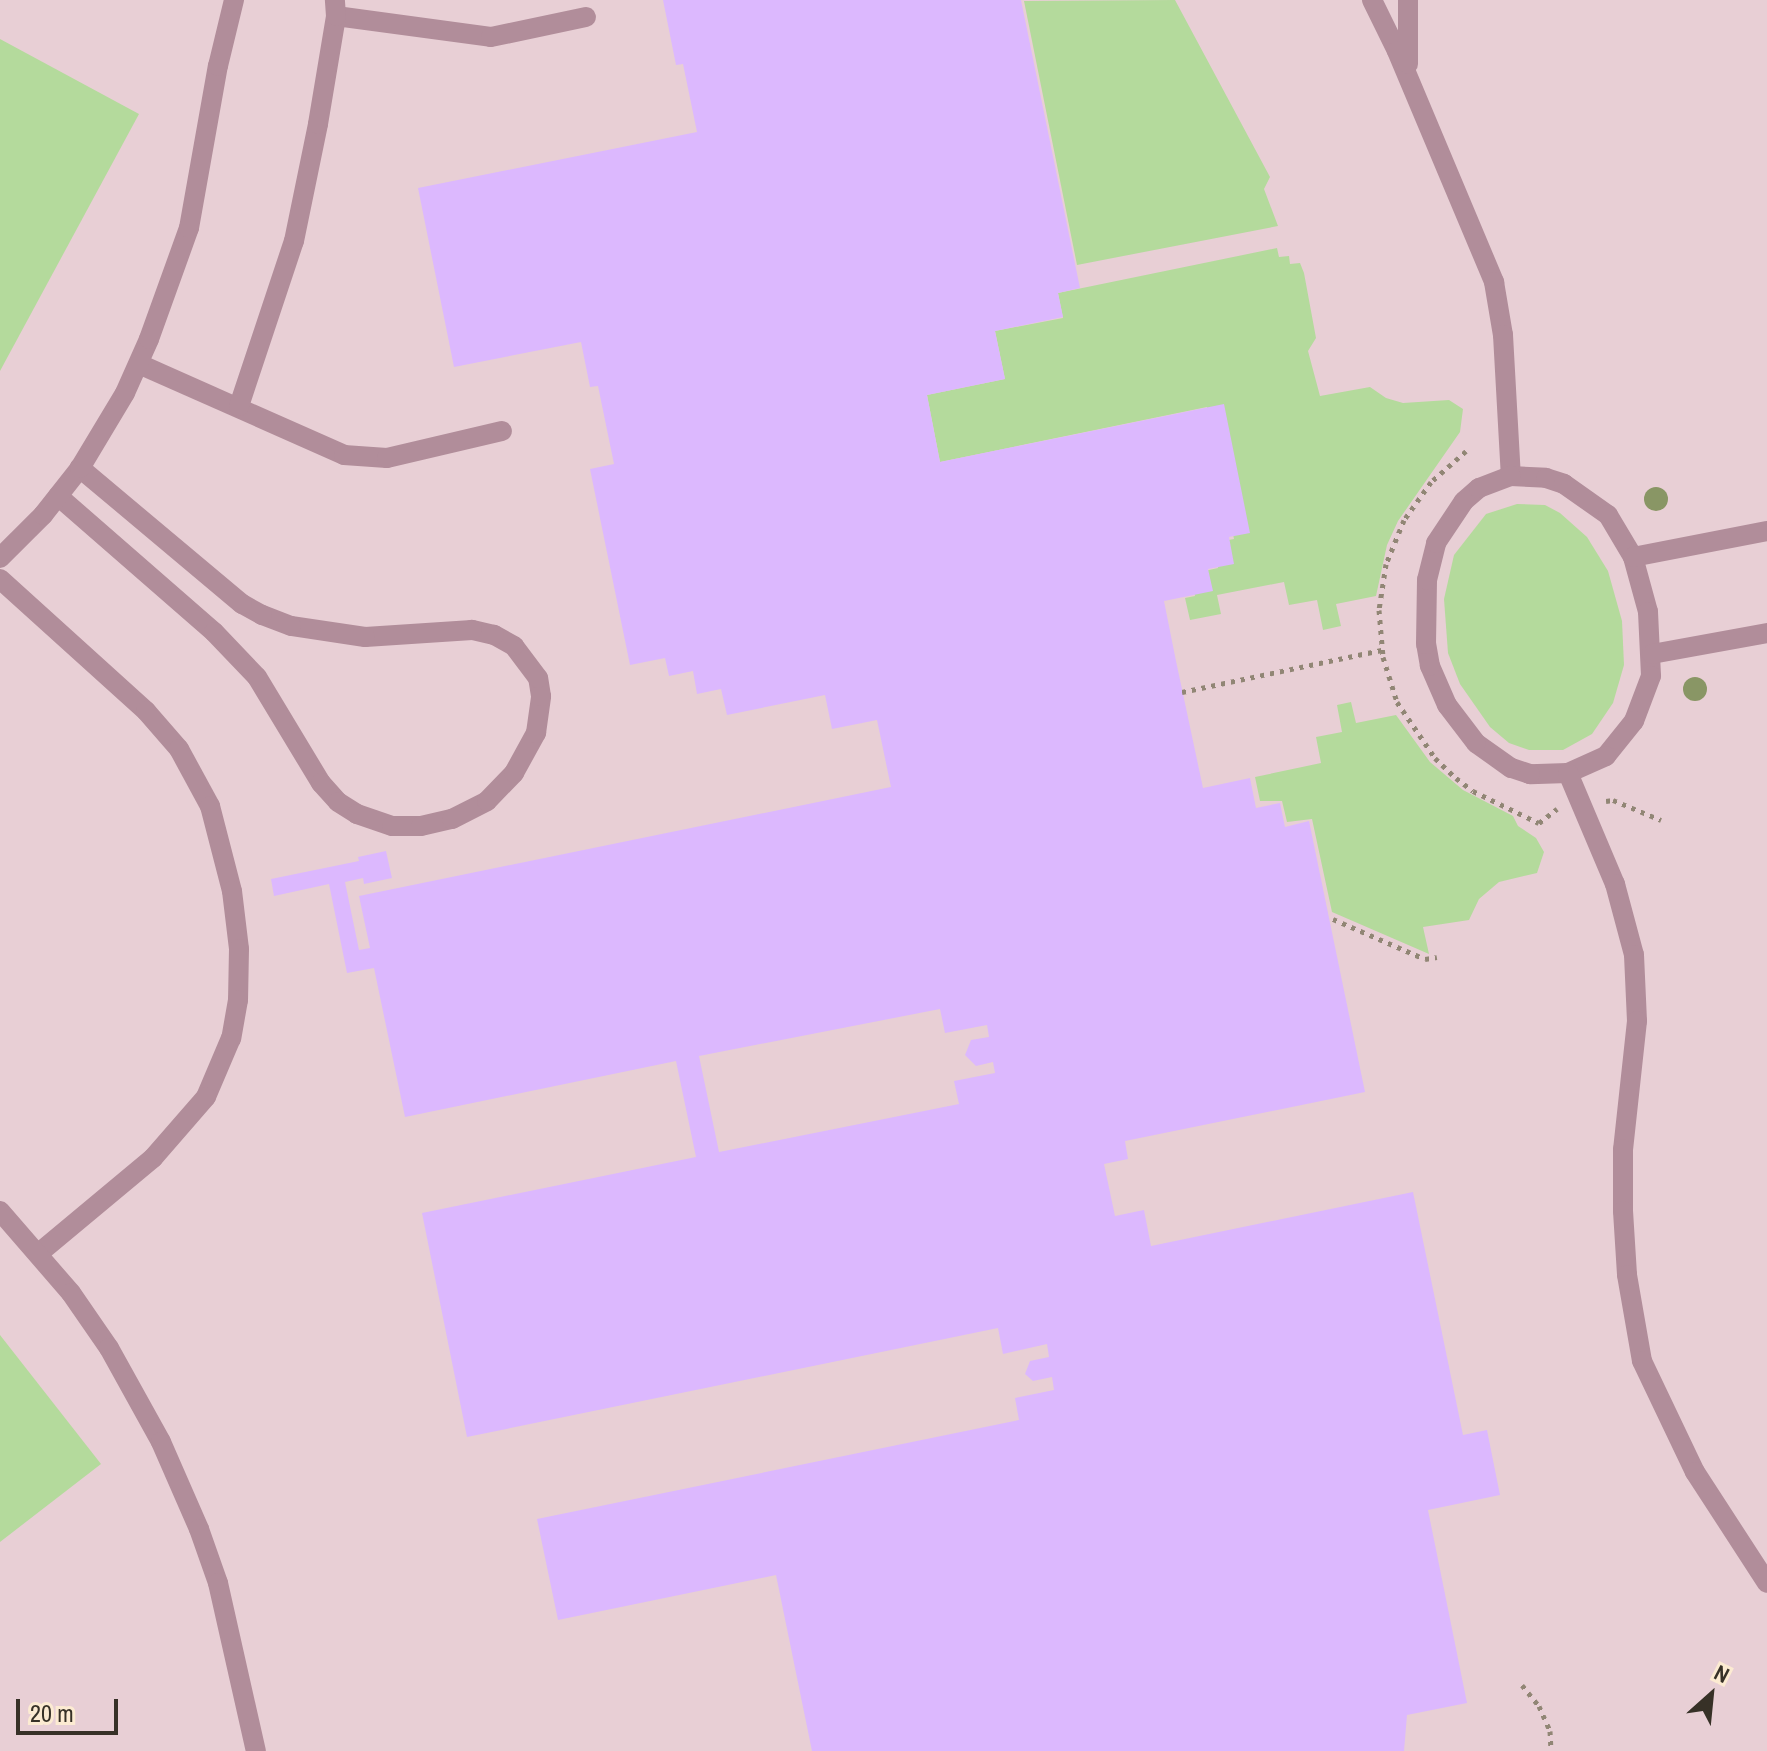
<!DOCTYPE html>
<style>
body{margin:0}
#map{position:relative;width:1767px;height:1751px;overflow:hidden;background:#eedec5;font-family:"Archivo Narrow",sans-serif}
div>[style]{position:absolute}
.education>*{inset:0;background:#e8cfd5;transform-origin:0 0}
.green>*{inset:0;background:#b4da9c}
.building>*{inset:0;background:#dcb8fe}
.path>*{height:5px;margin-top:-2.5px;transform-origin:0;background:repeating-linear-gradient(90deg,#918675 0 4px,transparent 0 10px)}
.minor>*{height:20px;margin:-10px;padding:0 10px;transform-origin:10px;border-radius:10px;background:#b18d9a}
.trees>*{width:24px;height:24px;margin:-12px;border-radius:50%;background:#899665}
span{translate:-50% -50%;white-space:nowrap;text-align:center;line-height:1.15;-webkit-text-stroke:8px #fcebd2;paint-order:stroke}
.north{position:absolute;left:1671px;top:1655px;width:80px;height:80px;-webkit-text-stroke:6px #fcebd2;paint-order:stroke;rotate:27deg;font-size:22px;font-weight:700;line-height:32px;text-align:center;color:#373127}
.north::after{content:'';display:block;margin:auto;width:28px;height:36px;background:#373127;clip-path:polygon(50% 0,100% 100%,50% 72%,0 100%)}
.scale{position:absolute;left:16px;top:1699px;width:102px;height:36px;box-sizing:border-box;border:4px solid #373127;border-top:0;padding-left:10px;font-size:24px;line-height:28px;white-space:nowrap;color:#373127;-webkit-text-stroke:6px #fcebd2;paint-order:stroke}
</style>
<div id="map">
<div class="education">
<div style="left:0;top:0;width:1767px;height:1751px"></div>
</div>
<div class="green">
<div style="clip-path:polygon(1175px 0,1270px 177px,1264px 189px,1278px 226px,1077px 265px,1024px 1px)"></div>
<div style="clip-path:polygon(0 39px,139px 114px,0 371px)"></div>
<div style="clip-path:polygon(1277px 248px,1279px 257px,1289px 256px,1290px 264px,1300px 263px,1304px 273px,1316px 338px,1308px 351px,1320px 396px,1370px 387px,1386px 398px,1403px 403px,1449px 400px,1463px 409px,1460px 432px,1398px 521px,1387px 545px,1376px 596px,1336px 604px,1341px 626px,1323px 630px,1317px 600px,1289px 605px,1284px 582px,1217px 595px,1221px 614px,1190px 620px,1185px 598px,1195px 596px,1191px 574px,1218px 568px,1213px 543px,1234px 539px,1207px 407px,940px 462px,927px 395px,1005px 379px,995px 331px,1063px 318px,1058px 293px)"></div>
<div style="clip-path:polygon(1517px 504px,1545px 505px,1560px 513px,1587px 537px,1608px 571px,1622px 621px,1624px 665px,1613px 703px,1592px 734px,1563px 750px,1529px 750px,1509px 743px,1490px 727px,1460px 684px,1448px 653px,1444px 599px,1454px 555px,1486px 514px)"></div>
<div style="clip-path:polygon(1351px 702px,1356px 723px,1396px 715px,1430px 762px,1463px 790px,1513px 816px,1518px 826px,1536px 838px,1544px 852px,1537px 873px,1499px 882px,1479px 899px,1469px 920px,1423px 927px,1429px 954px,1332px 912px,1312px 819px,1287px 822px,1282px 801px,1260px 801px,1255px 777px,1321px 763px,1316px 737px,1342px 732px,1337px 705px)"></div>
<div style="clip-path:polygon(0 1335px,101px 1464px,0 1542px)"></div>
</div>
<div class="building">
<div style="clip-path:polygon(evenodd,663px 0,1021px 0,1080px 288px,1058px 293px,1063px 317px,995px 331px,1005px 379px,927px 395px,940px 462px,1224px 404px,1250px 533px,1229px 537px,1234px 564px,1208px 569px,1213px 591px,1164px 601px,1176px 661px,1203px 788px,1250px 778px,1256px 808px,1280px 803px,1285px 827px,1309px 821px,1365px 1092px,1125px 1141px,1128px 1159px,1104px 1164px,1115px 1216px,1144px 1210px,1151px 1246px,1413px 1192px,1463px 1435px,1487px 1430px,1500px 1495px,1428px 1510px,1467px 1703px,1407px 1715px,1404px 1751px,812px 1751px,776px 1575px,558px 1620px,537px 1519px,1019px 1420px,1015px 1398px,1054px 1390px,1052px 1377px,1033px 1381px,1025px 1374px,1030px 1361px,1049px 1357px,1047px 1344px,1003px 1354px,998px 1328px,467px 1437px,422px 1213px,696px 1157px,676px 1061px,405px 1117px,374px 968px,347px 973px,329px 884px,274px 896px,271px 879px,359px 861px,358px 857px,386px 851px,392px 878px,364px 884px,363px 878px,345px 882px,359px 950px,370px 948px,359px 896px,891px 787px,877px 720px,832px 729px,825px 695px,727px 715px,721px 689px,697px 694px,693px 671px,669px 676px,665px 658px,630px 665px,590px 469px,614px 464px,598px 386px,590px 387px,581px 342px,454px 367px,418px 188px,697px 132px,683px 64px,676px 65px,663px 0,940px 1009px,945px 1033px,987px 1025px,989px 1037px,971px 1040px,965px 1055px,976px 1066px,993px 1062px,995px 1073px,954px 1081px,959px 1104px,719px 1152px,699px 1056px,940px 1009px)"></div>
</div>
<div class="path">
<div style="left:1466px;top:451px;width:47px;rotate:138.5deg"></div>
<div style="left:1431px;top:482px;width:47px;rotate:125.4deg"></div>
<div style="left:1404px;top:520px;width:48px;rotate:112.2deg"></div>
<div style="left:1386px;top:564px;width:47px;rotate:98.7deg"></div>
<div style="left:1379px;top:610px;width:47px;rotate:85.1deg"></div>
<div style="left:1383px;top:657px;width:47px;rotate:72.7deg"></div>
<div style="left:1397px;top:702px;width:68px;rotate:55.8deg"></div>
<div style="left:1435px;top:758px;width:29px;rotate:44deg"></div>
<div style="left:1456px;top:778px;width:21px;rotate:37deg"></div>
<div style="left:1473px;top:791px;width:73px;rotate:25.9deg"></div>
<div style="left:1539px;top:823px;width:23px;rotate:-38deg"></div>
<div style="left:1182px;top:692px;width:204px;rotate:-11.9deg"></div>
<div style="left:1606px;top:801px;width:7px;rotate:-8deg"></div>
<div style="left:1613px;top:800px;width:52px;rotate:22.6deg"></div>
<div style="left:1333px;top:919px;width:100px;rotate:23.5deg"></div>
<div style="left:1425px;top:959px;width:12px;rotate:-9deg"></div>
<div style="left:1522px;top:1685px;width:27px;rotate:51deg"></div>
<div style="left:1539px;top:1706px;width:27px;rotate:66deg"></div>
<div style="left:1550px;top:1731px;width:20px;rotate:87deg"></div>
</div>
<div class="minor">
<div style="left:1372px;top:0;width:57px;rotate:63.9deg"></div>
<div style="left:1397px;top:51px;width:251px;rotate:67.2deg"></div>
<div style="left:1494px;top:282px;width:54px;rotate:80.4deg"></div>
<div style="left:1503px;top:335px;width:141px;rotate:86.8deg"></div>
<div style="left:336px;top:16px;width:156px;rotate:7.7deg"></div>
<div style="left:491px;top:37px;width:97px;rotate:-11.9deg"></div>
<div style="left:1408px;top:64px;width:64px;rotate:-90deg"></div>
<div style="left:139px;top:364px;width:224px;rotate:23.9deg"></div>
<div style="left:344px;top:455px;width:43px;rotate:4deg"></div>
<div style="left:387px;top:458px;width:118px;rotate:-13.2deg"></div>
<div style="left:239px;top:406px;width:174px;rotate:-71.6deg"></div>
<div style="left:294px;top:241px;width:119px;rotate:-78.4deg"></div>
<div style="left:318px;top:124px;width:109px;rotate:-80.5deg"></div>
<div style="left:336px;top:16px;width:16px;rotate:-94deg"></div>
<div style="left:1511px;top:476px;width:35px;rotate:3deg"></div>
<div style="left:1546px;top:478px;width:19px;rotate:18deg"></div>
<div style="left:1564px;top:484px;width:54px;rotate:35.2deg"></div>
<div style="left:1608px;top:515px;width:49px;rotate:59.2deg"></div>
<div style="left:1633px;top:557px;width:57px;rotate:74.7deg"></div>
<div style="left:1648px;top:612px;width:64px;rotate:87.3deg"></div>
<div style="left:1651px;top:676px;width:48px;rotate:110.7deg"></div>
<div style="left:1634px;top:721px;width:45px;rotate:128.7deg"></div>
<div style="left:1606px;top:756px;width:42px;rotate:155.9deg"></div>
<div style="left:1568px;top:773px;width:38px;rotate:178deg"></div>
<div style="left:1530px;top:774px;width:20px;rotate:-162deg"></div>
<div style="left:1511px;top:768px;width:43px;rotate:-144.5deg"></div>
<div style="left:1476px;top:743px;width:48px;rotate:-127.3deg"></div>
<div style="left:1447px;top:705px;width:43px;rotate:-113.6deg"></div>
<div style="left:1430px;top:666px;width:22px;rotate:-100deg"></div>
<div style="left:1426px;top:644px;width:64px;rotate:-89.1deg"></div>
<div style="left:1427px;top:580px;width:38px;rotate:-76deg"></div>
<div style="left:1436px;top:543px;width:50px;rotate:-56.3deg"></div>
<div style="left:1464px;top:501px;width:20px;rotate:-41deg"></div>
<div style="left:1479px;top:488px;width:34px;rotate:-21deg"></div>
<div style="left:58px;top:496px;width:207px;rotate:41.1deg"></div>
<div style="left:214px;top:632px;width:62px;rotate:46.3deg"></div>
<div style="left:257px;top:677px;width:124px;rotate:58.9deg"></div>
<div style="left:321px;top:783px;width:25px;rotate:48deg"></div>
<div style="left:338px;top:802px;width:22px;rotate:32deg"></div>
<div style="left:357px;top:814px;width:37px;rotate:19deg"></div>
<div style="left:392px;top:826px;width:29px"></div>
<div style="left:421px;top:826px;width:32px;rotate:-13deg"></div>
<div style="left:452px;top:819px;width:39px;rotate:-27deg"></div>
<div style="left:487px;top:801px;width:39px;rotate:-46deg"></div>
<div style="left:514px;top:773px;width:46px;rotate:-61.2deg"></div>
<div style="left:536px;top:733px;width:37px;rotate:-82deg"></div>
<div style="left:541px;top:696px;width:18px;rotate:-99deg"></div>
<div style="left:538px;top:678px;width:40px;rotate:-127deg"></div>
<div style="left:514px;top:646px;width:23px;rotate:-151deg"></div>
<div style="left:494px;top:635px;width:23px;rotate:-167deg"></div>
<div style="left:472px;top:630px;width:107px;rotate:176.3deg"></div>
<div style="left:365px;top:637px;width:75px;rotate:-171.5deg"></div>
<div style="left:291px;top:626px;width:31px;rotate:-159deg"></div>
<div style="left:262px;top:615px;width:23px;rotate:-151deg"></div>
<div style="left:242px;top:604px;width:212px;rotate:-140deg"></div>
<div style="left:1633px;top:557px;width:136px;rotate:-11deg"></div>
<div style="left:0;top:558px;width:61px;rotate:-45deg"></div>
<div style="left:43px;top:515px;width:60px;rotate:-51.8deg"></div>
<div style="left:80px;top:468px;width:87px;rotate:-59deg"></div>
<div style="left:125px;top:393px;width:59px;rotate:-66deg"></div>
<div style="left:149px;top:339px;width:118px;rotate:-70.2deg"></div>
<div style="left:189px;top:228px;width:165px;rotate:-79.9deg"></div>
<div style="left:218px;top:66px;width:68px;rotate:-76.4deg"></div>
<div style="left:0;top:579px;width:197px;rotate:42.1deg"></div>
<div style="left:146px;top:711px;width:50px;rotate:49deg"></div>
<div style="left:179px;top:749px;width:65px;rotate:61.5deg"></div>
<div style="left:210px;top:806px;width:88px;rotate:75.5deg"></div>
<div style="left:232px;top:891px;width:58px;rotate:83.1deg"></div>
<div style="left:239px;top:949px;width:51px;rotate:91.1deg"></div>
<div style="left:238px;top:1000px;width:39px;rotate:100deg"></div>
<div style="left:231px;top:1038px;width:64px;rotate:113deg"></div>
<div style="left:206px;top:1097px;width:81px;rotate:131deg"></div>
<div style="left:153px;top:1158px;width:148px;rotate:140.2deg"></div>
<div style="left:1652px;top:654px;width:117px;rotate:-10.3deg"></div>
<div style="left:1568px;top:773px;width:121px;rotate:67.1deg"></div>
<div style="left:1615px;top:884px;width:73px;rotate:75deg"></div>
<div style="left:1634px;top:955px;width:66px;rotate:87.4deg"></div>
<div style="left:1637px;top:1021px;width:129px;rotate:96.2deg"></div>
<div style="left:1623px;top:1149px;width:62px;rotate:90deg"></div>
<div style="left:1623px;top:1211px;width:64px;rotate:86.4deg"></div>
<div style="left:1627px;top:1275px;width:87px;rotate:80.1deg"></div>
<div style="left:1642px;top:1361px;width:123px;rotate:64.5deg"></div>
<div style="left:1695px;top:1472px;width:132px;rotate:57deg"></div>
<div style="left:0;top:1211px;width:108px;rotate:49.1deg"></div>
<div style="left:71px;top:1293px;width:67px;rotate:55.4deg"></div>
<div style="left:109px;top:1348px;width:107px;rotate:61deg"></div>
<div style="left:161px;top:1442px;width:95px;rotate:66.4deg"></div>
<div style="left:199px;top:1529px;width:57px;rotate:70.6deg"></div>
<div style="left:218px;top:1583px;width:172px;rotate:77.3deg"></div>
</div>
<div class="trees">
<div style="left:1656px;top:499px"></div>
<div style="left:1695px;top:689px"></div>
</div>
<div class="north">N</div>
<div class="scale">20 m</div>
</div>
